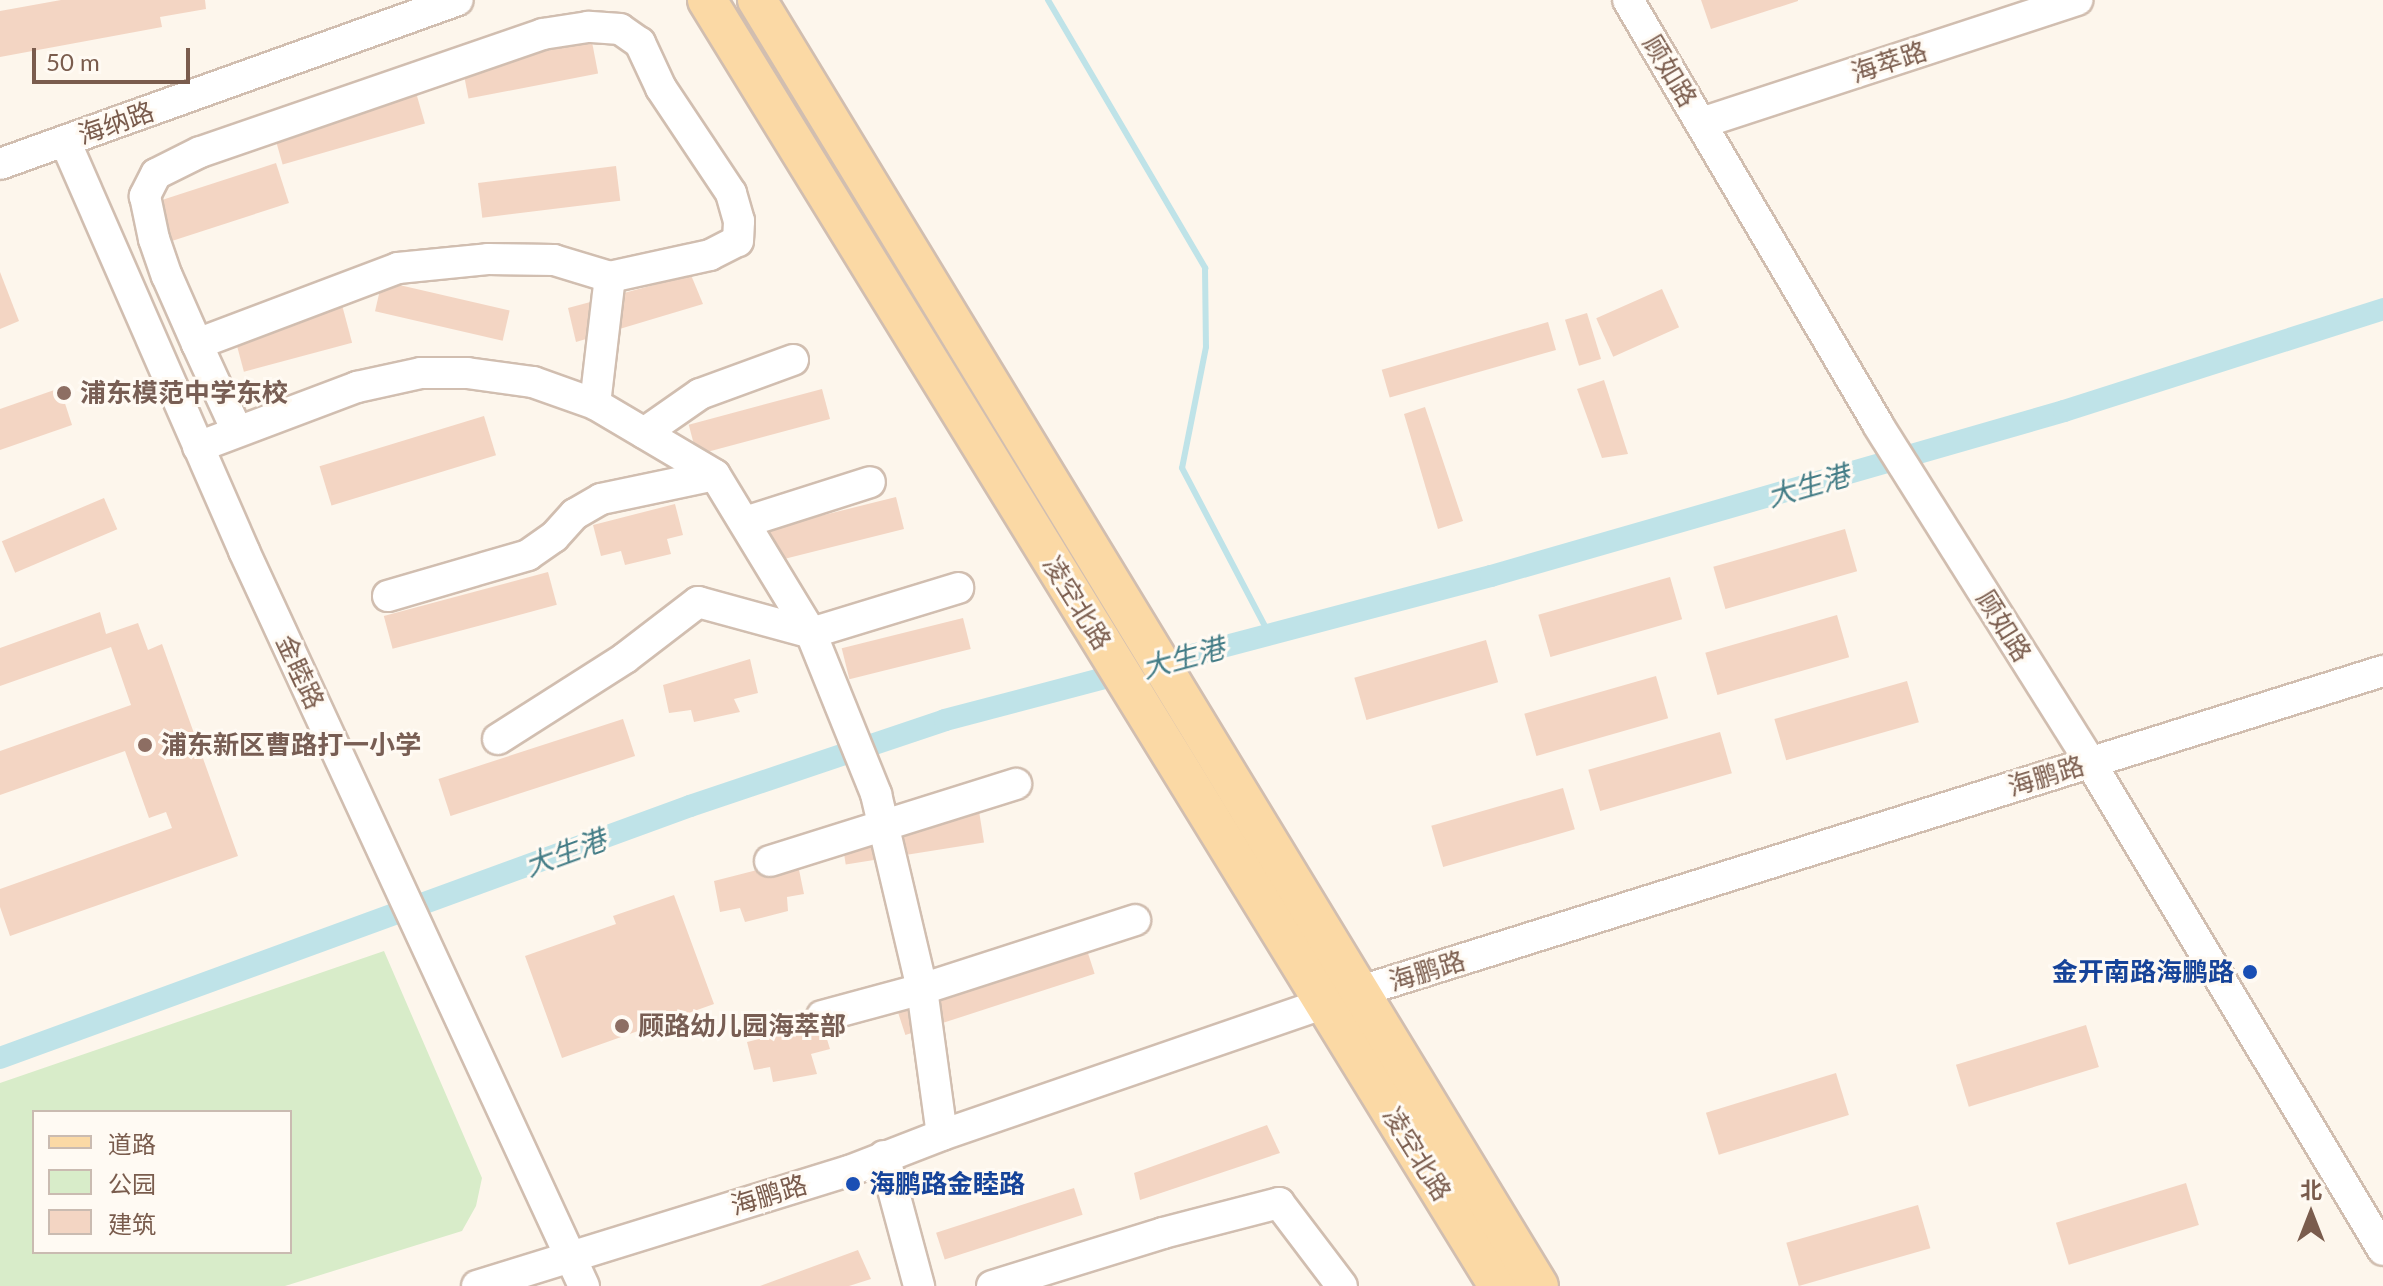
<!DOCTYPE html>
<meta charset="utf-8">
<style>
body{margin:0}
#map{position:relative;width:2383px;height:1286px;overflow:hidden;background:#fdf6ec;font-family:Lato,"Noto Sans SC",sans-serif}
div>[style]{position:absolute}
.green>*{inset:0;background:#d8ecc9}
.stream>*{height:6px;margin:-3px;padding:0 3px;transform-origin:3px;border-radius:3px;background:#bfe3e8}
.canal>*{height:22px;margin:-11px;padding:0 11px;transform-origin:11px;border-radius:11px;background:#bfe3e8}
.building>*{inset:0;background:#f3d5c3;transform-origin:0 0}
.roads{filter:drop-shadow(2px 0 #d1beb0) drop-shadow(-2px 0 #d1beb0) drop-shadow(0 2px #d1beb0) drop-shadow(0 -2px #d1beb0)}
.minor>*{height:30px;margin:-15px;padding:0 15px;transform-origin:15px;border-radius:15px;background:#fff}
.major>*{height:38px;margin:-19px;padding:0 19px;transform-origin:19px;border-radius:19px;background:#fbd9a5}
.dots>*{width:22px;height:22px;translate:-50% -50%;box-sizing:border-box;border:4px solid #fffaf3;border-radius:50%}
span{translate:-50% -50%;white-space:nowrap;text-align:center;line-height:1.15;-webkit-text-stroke:6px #fffaf3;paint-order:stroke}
.street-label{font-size:26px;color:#7a5c4d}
.education-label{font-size:26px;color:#785e54;font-weight:700}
.left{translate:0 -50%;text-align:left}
.transit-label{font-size:26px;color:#164399;font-weight:700}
.right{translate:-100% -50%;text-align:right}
.water-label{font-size:28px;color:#437c86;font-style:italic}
.legend{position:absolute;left:32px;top:1110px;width:260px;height:144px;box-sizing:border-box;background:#fffaf3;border:2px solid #cabbb1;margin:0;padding:10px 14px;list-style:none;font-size:24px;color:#7a5c4d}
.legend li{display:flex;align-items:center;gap:16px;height:40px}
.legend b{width:40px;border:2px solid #cabbb1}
.north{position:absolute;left:2271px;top:1174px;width:80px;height:80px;-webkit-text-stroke:6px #fffaf3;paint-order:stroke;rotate:0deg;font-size:22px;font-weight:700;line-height:32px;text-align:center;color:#7a5c4d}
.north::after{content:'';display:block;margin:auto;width:28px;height:36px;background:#7a5c4d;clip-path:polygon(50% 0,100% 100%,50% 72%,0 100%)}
.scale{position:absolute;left:32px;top:48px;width:158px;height:36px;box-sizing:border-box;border:4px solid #7a5c4d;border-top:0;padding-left:10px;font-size:24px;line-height:28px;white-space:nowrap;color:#7a5c4d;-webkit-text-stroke:6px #fffaf3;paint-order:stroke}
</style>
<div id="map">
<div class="green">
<div style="clip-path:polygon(evenodd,384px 951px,482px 1178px,476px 1206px,462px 1231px,285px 1286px,0 1286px,0 1083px,384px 951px,34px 1112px,290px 1112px,290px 1252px,34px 1252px,34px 1112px)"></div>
</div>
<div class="stream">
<div style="left:1048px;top:0;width:311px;rotate:59.6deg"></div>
<div style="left:1205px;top:268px;width:79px;rotate:89.3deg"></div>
<div style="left:1206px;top:347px;width:123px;rotate:101.2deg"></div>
<div style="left:1182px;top:468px;width:187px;rotate:62.3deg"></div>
</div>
<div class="canal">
<div style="left:0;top:1058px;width:735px;rotate:-20.06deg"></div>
<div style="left:690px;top:806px;width:269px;rotate:-18.6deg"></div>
<div style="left:945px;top:720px;width:565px;rotate:-14.77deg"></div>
<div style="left:1491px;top:576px;width:596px;rotate:-16.06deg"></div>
<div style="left:2064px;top:411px;width:335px;rotate:-17.7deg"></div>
</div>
<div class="building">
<div style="clip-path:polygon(61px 0,205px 0,206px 9px,160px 17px,162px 27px,0 57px,0 11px)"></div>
<div style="clip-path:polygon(1701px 0,1798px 0,1798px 1px,1711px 29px)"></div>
<div style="left:592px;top:42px;width:32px;height:132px;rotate:79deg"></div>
<div style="left:415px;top:89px;width:36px;height:148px;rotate:74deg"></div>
<div style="left:276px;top:163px;width:42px;height:128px;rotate:72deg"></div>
<div style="left:616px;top:166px;width:35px;height:139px;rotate:83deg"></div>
<div style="clip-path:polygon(0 272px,19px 321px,0 329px)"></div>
<div style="clip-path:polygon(691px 275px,703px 304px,576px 342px,568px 308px)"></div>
<div style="left:382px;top:281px;width:131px;height:31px;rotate:13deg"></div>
<div style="left:1662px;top:289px;width:42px;height:72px;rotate:66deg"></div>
<div style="left:342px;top:305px;width:39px;height:112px;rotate:75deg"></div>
<div style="left:1587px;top:313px;width:48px;height:23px;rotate:73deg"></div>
<div style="left:1548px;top:322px;width:29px;height:173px;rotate:74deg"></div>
<div style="clip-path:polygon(1604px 380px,1628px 454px,1602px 458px,1577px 389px)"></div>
<div style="clip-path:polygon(60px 388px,72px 425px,0 450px,0 409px)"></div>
<div style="left:822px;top:389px;width:31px;height:138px;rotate:75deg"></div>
<div style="clip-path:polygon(1425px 407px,1463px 521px,1438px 529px,1404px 414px)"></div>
<div style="left:484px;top:416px;width:41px;height:172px;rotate:73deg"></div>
<div style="left:896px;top:497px;width:33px;height:137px;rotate:76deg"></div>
<div style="left:104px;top:498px;width:34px;height:111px;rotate:67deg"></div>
<div style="clip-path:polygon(675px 504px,683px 535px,667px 539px,671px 554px,625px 565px,621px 551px,601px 556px,593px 525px)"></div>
<div style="left:1845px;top:529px;width:44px;height:137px;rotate:74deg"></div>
<div style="left:548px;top:572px;width:34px;height:170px;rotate:75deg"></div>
<div style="left:1670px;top:577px;width:44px;height:137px;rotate:74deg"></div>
<div style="clip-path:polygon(100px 612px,106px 634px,138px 623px,148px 650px,162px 644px,238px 856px,10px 936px,0 907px,0 889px,172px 828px,166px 812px,149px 818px,125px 751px,0 795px,0 751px,131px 705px,111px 647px,0 686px,0 648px)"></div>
<div style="left:1837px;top:615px;width:44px;height:137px;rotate:74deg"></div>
<div style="left:963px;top:618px;width:32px;height:125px;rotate:76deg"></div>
<div style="left:1486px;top:640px;width:44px;height:137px;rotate:74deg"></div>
<div style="clip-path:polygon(750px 659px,758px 693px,734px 699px,740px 712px,694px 722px,691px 710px,669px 713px,663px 685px)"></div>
<div style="left:1656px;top:676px;width:44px;height:137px;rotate:74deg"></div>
<div style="left:1907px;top:681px;width:43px;height:138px;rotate:74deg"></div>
<div style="left:623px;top:719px;width:39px;height:194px;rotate:72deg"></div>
<div style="left:1720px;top:732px;width:43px;height:137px;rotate:74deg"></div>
<div style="left:1563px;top:788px;width:43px;height:137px;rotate:74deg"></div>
<div style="left:979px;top:811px;width:32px;height:140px;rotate:81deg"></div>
<div style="clip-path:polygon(797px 860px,804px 894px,787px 897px,788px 911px,745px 922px,740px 908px,720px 912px,714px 881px)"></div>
<div style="clip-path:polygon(674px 895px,714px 1004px,562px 1058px,525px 956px,616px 924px,613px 916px)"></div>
<div style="left:1086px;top:947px;width:28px;height:199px;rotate:72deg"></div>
<div style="clip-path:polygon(822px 1023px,830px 1049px,811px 1054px,817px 1074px,773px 1082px,770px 1067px,754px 1070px,747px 1042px)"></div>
<div style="left:2086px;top:1025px;width:44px;height:136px;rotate:73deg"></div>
<div style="left:1836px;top:1073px;width:44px;height:136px;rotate:73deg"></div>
<div style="clip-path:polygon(1267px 1125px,1280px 1153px,1140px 1200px,1134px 1173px)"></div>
<div style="left:2186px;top:1183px;width:44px;height:136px;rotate:73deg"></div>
<div style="left:1074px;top:1188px;width:28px;height:145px;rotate:72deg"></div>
<div style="left:1918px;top:1205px;width:45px;height:137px;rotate:74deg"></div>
<div style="clip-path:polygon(858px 1250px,871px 1279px,849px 1286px,760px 1286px)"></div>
</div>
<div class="roads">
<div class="minor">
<div style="left:1628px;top:0;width:493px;rotate:59.5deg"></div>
<div style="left:1878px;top:425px;width:398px;rotate:57.8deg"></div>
<div style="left:2090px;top:762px;width:569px;rotate:59.02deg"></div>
<div style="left:1701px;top:123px;width:396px;rotate:-18.1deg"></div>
<div style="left:65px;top:141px;width:447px;rotate:66.4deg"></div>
<div style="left:244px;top:551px;width:810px;rotate:65.18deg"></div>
<div style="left:0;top:164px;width:486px;rotate:-19.7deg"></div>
<div style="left:197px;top:344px;width:215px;rotate:-20.7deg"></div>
<div style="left:398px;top:268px;width:90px;rotate:-5.7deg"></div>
<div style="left:488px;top:259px;width:66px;rotate:0.9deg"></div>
<div style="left:554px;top:260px;width:59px;rotate:16.9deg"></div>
<div style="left:610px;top:277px;width:102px;rotate:-12.4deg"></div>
<div style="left:710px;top:255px;width:31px;rotate:-27deg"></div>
<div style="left:738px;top:241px;width:20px;rotate:-87deg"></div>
<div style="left:739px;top:221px;width:29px;rotate:-106deg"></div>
<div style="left:731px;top:193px;width:126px;rotate:-123.7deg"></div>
<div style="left:661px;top:88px;width:50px;rotate:-115deg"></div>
<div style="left:640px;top:43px;width:24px;rotate:-145deg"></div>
<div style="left:620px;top:29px;width:32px;rotate:-176deg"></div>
<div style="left:588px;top:27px;width:46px;rotate:171.2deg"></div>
<div style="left:543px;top:34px;width:363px;rotate:161deg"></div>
<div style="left:200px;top:152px;width:49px;rotate:153.4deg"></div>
<div style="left:156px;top:174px;width:25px;rotate:117deg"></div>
<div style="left:145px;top:196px;width:44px;rotate:78.2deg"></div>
<div style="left:154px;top:239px;width:39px;rotate:71deg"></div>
<div style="left:167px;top:276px;width:74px;rotate:66.2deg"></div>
<div style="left:197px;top:344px;width:96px;rotate:65.3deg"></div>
<div style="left:595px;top:404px;width:128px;rotate:-83.3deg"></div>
<div style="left:644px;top:433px;width:68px;rotate:-34.9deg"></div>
<div style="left:700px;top:394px;width:99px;rotate:-20.1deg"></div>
<div style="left:198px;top:447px;width:170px;rotate:-20.7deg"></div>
<div style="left:357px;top:387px;width:66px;rotate:-12.3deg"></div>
<div style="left:421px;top:373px;width:46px"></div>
<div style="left:467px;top:373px;width:67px;rotate:7.8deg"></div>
<div style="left:533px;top:382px;width:66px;rotate:19.5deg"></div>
<div style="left:595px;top:404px;width:139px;rotate:30.6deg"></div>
<div style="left:715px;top:475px;width:185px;rotate:58.7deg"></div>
<div style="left:811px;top:633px;width:174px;rotate:68deg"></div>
<div style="left:876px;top:794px;width:200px;rotate:76.7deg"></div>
<div style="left:922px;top:989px;width:147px;rotate:82.2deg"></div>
<div style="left:745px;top:522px;width:131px;rotate:-17.7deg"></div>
<div style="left:388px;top:596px;width:146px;rotate:-16.3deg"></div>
<div style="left:528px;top:555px;width:32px;rotate:-35deg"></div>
<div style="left:554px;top:537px;width:31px;rotate:-48deg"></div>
<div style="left:575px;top:514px;width:30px;rotate:-30deg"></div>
<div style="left:601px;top:499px;width:116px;rotate:-11.9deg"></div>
<div style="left:498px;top:739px;width:151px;rotate:-32.5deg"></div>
<div style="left:625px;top:658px;width:92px;rotate:-37.5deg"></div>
<div style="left:698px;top:602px;width:117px;rotate:15.3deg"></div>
<div style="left:811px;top:633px;width:154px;rotate:-17deg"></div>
<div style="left:770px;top:861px;width:258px;rotate:-17.4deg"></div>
<div style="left:822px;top:1016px;width:104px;rotate:-15.1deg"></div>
<div style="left:922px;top:989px;width:224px;rotate:-17.9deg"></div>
<div style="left:884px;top:1156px;width:135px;rotate:74.9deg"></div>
<div style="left:477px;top:1286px;width:389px;rotate:-17.2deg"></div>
<div style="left:849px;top:1171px;width:100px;rotate:-21.2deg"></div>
<div style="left:942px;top:1135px;width:443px;rotate:-19deg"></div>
<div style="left:1361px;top:991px;width:1071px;rotate:-17.39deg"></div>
<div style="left:992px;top:1286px;width:179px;rotate:-17.2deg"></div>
<div style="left:1163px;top:1233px;width:120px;rotate:-14.5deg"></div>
<div style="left:1279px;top:1203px;width:104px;rotate:52.8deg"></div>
</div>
<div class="major">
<div style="left:707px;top:0;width:1510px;rotate:58.4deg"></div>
<div style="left:757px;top:0;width:1505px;rotate:58.7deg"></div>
</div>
</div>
<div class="dots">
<div style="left:64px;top:393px;background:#8d6e63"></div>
<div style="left:145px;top:745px;background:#8d6e63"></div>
<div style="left:2250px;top:972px;background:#1a4fb4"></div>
<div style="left:622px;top:1026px;background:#8d6e63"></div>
<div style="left:853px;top:1184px;background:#1a4fb4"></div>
</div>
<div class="street-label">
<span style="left:1889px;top:62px;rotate:-18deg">海萃路</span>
<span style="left:1670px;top:71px;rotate:59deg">顾如路</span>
<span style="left:116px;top:123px;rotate:-19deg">海纳路</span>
<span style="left:1077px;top:603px;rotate:58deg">凌空北路</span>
<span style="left:2004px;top:626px;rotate:58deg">顾如路</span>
<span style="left:300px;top:672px;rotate:65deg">金睦路</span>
<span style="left:2046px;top:776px;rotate:-17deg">海鹏路</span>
<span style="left:1427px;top:971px;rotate:-17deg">海鹏路</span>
<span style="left:1417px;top:1154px;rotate:58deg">凌空北路</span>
<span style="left:769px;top:1195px;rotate:-17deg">海鹏路</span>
</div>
<div class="education-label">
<span class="left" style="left:80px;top:393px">浦东模范中学东校</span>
<span class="left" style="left:161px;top:745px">浦东新区曹路打一小学</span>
<span class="left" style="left:638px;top:1026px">顾路幼儿园海萃部</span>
</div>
<div class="transit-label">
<span class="right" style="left:2234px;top:972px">金开南路海鹏路</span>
<span class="left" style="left:869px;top:1184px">海鹏路金睦路</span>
</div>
<div class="water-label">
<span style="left:1808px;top:485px;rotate:-16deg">大生港</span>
<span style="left:1183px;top:657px;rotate:-15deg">大生港</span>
<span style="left:565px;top:852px;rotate:-20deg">大生港</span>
</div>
<ul class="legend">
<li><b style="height:10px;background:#fbd9a5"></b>道路</li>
<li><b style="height:22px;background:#d8ecc9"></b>公园</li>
<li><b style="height:22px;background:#f3d5c3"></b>建筑</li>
</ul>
<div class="north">北</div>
<div class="scale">50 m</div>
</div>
